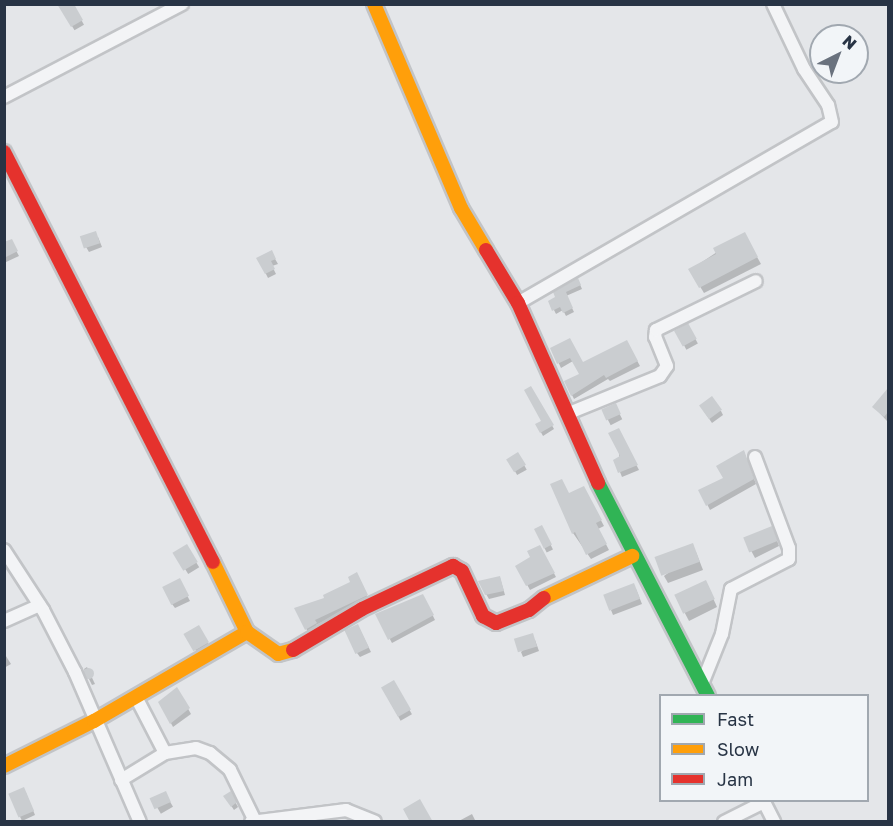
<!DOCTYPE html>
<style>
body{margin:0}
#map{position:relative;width:893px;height:826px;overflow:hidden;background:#e4e6e9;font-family:"Golos Text",sans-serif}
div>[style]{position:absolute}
.shadow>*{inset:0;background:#0003;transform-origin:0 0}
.building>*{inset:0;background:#cacdd0;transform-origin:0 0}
.round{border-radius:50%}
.roads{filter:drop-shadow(2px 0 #c2c4c7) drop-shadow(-2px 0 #c2c4c7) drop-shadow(0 2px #c2c4c7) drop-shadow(0 -2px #c2c4c7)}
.street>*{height:12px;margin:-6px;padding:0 6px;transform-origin:6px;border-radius:6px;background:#f3f4f6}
.fast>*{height:14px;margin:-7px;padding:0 7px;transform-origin:7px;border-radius:7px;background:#30b455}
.slow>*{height:14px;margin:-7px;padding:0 7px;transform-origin:7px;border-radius:7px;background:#ff9f0a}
.jam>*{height:14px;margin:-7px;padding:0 7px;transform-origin:7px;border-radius:7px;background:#e5322d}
span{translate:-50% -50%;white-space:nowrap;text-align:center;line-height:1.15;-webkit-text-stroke:4.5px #f2f5f8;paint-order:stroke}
.frame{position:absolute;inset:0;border:6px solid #283445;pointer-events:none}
.legend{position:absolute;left:659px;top:694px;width:210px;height:108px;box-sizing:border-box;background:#f2f5f8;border:2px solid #a1a8b0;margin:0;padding:8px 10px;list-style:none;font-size:18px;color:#283445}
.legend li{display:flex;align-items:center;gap:12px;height:30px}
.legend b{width:30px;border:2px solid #a1a8b0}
.north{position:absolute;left:809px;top:24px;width:60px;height:60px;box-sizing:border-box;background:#f2f5f8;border:2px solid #a1a8b0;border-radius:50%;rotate:42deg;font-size:16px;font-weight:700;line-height:24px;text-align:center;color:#283445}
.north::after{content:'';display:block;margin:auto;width:21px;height:27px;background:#6a727e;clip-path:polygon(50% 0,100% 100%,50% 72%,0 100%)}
</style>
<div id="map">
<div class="shadow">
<div style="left:72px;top:4px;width:24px;height:11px;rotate:60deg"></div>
<div style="clip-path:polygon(744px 234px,761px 264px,704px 293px,690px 270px)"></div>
<div style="clip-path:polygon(98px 237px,102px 247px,89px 252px,86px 247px)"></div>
<div style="clip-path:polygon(11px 241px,19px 256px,4px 263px,4px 244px)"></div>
<div style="clip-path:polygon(271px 252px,278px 264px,272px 266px,276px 274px,268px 278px,258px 258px)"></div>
<div style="clip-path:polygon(578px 280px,582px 289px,566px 296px,574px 312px,566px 316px,563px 310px,556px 314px,550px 302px)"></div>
<div style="left:688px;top:325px;width:21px;height:13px;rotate:62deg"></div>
<div style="clip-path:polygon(569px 340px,582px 364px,627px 342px,640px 366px,610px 381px,608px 379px,574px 399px,572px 395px,581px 374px,573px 361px,561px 368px,552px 349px)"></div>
<div style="clip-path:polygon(531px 388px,554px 429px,543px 436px,537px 425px,543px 421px)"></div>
<div style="clip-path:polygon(888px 390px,888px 419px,887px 421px,874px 407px)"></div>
<div style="left:615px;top:405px;width:16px;height:13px;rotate:63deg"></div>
<div style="clip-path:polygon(703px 410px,721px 411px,723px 415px,712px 423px)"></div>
<div style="clip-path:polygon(618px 430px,639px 470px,622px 477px,620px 472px)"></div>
<div style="clip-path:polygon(744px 452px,756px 484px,710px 510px,700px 490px,725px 479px)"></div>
<div style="left:518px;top:454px;width:18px;height:11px;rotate:61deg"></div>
<div style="clip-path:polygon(584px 488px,604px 526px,598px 529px,609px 550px,591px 559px,573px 533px,569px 495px)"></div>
<div style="left:542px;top:527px;width:25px;height:7px;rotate:64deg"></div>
<div style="clip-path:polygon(774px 532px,779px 546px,755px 558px,746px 541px)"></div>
<div style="left:186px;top:546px;width:25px;height:13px;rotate:58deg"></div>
<div style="clip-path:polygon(540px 547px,556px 577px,530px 590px,517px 566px,532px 558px)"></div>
<div style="clip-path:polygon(696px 552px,703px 570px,668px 583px,664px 576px)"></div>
<div style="clip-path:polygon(356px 574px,369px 600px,316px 625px,318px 629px,309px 634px,296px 609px,326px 599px,352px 582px)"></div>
<div style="clip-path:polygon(500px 578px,505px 595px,489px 599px,486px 594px)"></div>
<div style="clip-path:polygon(181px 584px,190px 601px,175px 608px,172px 604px)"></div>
<div style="clip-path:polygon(636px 589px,642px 604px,613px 615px,611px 610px)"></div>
<div style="clip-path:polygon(709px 589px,717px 607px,689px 621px,676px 596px)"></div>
<div style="clip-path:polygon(423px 596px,435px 620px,392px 643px,377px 615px)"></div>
<div style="left:198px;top:627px;width:23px;height:14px;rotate:59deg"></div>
<div style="clip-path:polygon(360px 630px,371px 652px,360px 657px,357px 653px)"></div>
<div style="clip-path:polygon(535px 640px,539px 651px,523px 657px,521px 652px)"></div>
<div style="clip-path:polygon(4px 653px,11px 664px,4px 668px)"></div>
<div style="clip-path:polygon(87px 667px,95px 684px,92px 685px,84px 669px)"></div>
<div style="left:394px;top:682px;width:37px;height:13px;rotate:61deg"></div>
<div style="clip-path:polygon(177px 689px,191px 714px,173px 727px,160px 702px)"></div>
<div style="clip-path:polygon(26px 793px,35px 815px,22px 821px,10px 795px)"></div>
<div style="left:165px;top:793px;width:16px;height:14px;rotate:60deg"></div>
<div style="clip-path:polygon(230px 793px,238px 807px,234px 810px,228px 801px)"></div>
<div style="clip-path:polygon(472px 814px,476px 822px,457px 822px)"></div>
</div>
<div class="building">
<div style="clip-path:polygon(57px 4px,74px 4px,83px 20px,71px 27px)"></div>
<div style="left:96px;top:231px;width:13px;height:17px;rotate:72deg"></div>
<div style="clip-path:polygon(745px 232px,758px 257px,699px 288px,688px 269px,716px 254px,713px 248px)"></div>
<div style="clip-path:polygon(12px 239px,18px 251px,4px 258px,4px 242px)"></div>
<div style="clip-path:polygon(272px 250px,276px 259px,271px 261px,275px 269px,265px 274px,256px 258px)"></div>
<div style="clip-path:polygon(578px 278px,581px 285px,566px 292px,573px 308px,563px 313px,560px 307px,552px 311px,548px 301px,555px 297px,553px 292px)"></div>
<div style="left:688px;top:323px;width:18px;height:16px;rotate:61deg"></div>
<div style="clip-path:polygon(570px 338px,583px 362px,627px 340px,638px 361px,606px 378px,604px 375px,571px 396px,564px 381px,579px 374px,570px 358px,557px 364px,550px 348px)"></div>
<div style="clip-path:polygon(531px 386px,554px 425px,540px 433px,535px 424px,541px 421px,524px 390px)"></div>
<div style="clip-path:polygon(888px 388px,888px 412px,884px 417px,872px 407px)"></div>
<div style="left:712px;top:396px;width:17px;height:16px;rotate:54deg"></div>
<div style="left:616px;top:403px;width:12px;height:16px;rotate:66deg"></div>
<div style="clip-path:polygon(619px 428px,638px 465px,618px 473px,613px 460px,620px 456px,608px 433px)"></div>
<div style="clip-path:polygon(744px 450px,754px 479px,706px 506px,698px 490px,723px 478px,716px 466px)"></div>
<div style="left:518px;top:452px;width:15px;height:14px;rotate:58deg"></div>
<div style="clip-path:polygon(562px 479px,569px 493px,584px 486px,602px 520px,596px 523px,607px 544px,586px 555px,575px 532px,572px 534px,550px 484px)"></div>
<div style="left:542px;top:525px;width:22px;height:9px;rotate:63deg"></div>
<div style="left:772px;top:526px;width:16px;height:31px;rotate:68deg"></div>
<div style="left:693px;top:543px;width:20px;height:41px;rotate:70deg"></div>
<div style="left:187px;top:544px;width:21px;height:17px;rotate:59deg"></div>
<div style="clip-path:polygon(540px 545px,555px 573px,526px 586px,515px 566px,530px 557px,527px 551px)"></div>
<div style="clip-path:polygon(357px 572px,368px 595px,315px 620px,317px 623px,305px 630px,294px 608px,324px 598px,323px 595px,350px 582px,348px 577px)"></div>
<div style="clip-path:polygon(500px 576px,504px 591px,485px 595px,478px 581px)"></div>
<div style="left:180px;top:578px;width:20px;height:20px;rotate:63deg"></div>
<div style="left:706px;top:580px;width:21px;height:35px;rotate:65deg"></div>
<div style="left:634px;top:583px;width:17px;height:33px;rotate:69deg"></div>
<div style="clip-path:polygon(423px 594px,434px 615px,388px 640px,375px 614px)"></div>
<div style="left:358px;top:624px;width:26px;height:15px;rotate:65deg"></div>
<div style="left:199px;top:625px;width:20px;height:18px;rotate:60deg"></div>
<div style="left:533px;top:633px;width:14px;height:20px;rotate:73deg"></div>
<div class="round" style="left:82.5px;top:667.5px;width:11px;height:11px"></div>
<div style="left:394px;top:680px;width:34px;height:15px;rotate:60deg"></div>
<div style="clip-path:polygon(177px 687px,190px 708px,170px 724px,158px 702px)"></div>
<div style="left:24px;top:787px;width:26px;height:17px;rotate:67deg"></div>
<div style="left:166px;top:791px;width:12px;height:18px;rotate:66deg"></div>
<div style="clip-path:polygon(231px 791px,237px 802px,231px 807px,223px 796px)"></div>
<div style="clip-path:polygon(420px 799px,433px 822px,410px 822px,403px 809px)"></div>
</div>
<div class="roads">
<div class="street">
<div style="left:4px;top:97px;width:201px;rotate:-27.6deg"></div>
<div style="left:518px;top:303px;width:362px;rotate:-30deg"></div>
<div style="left:832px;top:122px;width:17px;rotate:-103deg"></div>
<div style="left:828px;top:105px;width:43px;rotate:-123.7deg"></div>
<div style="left:804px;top:69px;width:72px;rotate:-115.5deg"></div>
<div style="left:569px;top:413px;width:98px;rotate:-22.1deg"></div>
<div style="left:660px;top:376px;width:12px;rotate:-55deg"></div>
<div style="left:667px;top:366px;width:31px;rotate:-112deg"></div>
<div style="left:655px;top:337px;width:7px;rotate:-82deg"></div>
<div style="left:656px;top:330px;width:111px;rotate:-26.1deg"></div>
<div style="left:4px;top:550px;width:72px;rotate:57deg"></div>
<div style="left:43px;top:610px;width:70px;rotate:62.7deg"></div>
<div style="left:75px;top:672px;width:163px;rotate:66.6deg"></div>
<div style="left:4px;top:621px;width:39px;rotate:-24deg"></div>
<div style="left:702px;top:684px;width:54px;rotate:-68.2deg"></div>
<div style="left:722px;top:634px;width:46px;rotate:-78.7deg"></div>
<div style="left:731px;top:589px;width:65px;rotate:-27.3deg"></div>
<div style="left:789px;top:559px;width:11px;rotate:-90deg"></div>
<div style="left:789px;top:548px;width:97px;rotate:-110.5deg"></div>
<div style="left:136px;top:697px;width:63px;rotate:62.6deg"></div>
<div style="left:121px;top:780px;width:52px;rotate:-31.5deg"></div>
<div style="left:165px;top:753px;width:31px;rotate:-9deg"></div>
<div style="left:196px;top:748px;width:15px;rotate:20deg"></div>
<div style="left:210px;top:753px;width:26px;rotate:40deg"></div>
<div style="left:230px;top:770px;width:57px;rotate:63.9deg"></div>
<div style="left:763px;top:800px;width:25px;rotate:63deg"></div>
<div style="left:251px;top:822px;width:96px;rotate:-7.2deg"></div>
<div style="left:346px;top:810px;width:31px;rotate:22deg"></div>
<div style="left:724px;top:822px;width:45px;rotate:-26.6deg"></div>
</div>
<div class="fast">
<div style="left:598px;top:483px;width:240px;rotate:62.7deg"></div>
</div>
<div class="slow">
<div style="left:374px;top:4px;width:222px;rotate:66.9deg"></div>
<div style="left:461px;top:208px;width:49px;rotate:59.2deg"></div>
<div style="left:213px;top:562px;width:78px;rotate:64.1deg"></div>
<div style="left:544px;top:598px;width:98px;rotate:-25.5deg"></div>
<div style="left:4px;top:766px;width:101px;rotate:-26.6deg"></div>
<div style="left:94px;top:721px;width:177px;rotate:-30.2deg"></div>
<div style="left:247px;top:632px;width:38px;rotate:35deg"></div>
<div style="left:278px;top:654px;width:16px;rotate:-15deg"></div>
</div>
<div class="jam">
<div style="left:4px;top:152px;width:460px;rotate:63deg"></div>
<div style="left:486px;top:250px;width:62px;rotate:58.9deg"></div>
<div style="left:518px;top:303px;width:197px;rotate:66deg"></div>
<div style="left:293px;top:650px;width:80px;rotate:-30.7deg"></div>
<div style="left:362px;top:609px;width:101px;rotate:-25.3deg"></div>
<div style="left:453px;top:566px;width:10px;rotate:29deg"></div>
<div style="left:462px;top:571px;width:50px;rotate:65deg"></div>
<div style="left:483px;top:616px;width:15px;rotate:28deg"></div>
<div style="left:496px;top:623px;width:35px;rotate:-22deg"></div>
<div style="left:529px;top:610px;width:19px;rotate:-39deg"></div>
</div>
</div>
<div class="frame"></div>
<ul class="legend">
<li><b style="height:8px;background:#30b455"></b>Fast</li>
<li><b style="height:8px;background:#ff9f0a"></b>Slow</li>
<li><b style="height:8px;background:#e5322d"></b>Jam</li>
</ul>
<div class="north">N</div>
</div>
